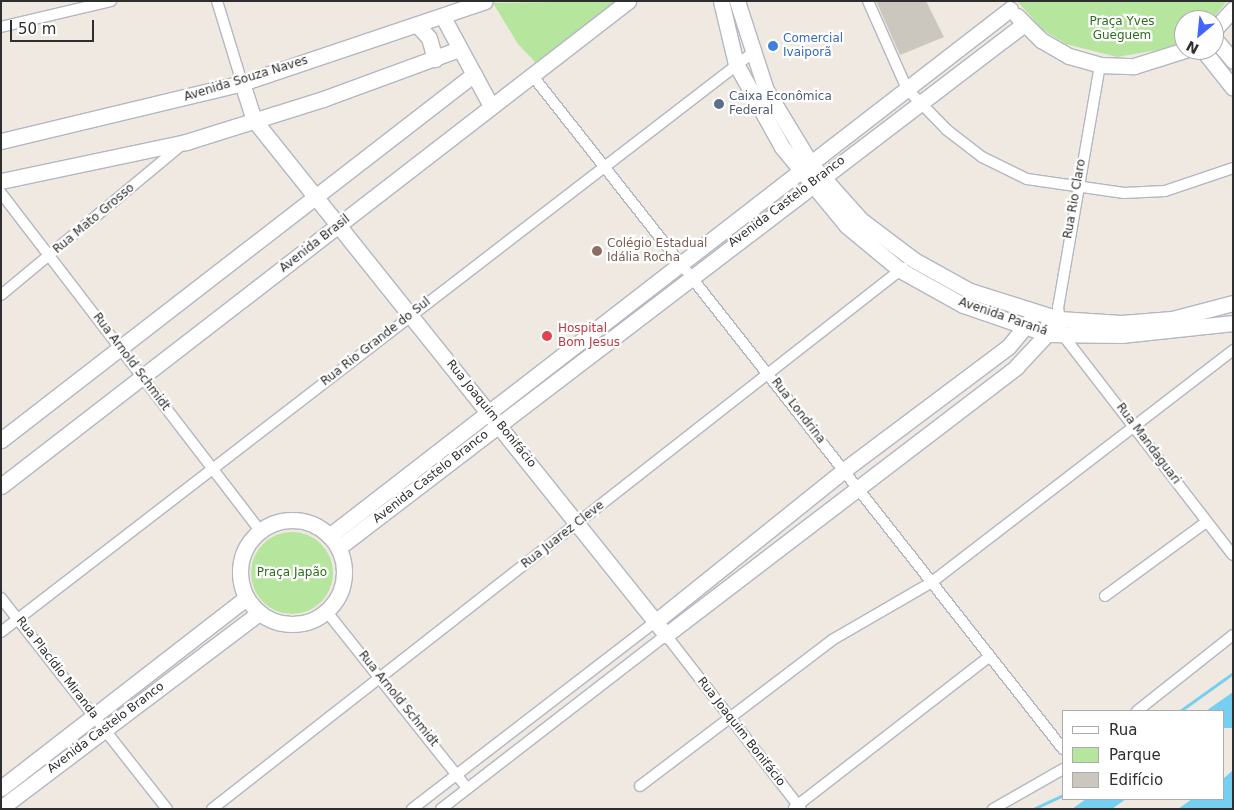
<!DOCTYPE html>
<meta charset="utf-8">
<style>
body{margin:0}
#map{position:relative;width:1234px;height:810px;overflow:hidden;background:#efe9e1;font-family:"DejaVu Sans",sans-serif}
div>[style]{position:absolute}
.green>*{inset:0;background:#b6e59e}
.round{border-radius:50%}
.water>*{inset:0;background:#75cff0}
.stream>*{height:3px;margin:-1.5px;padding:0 1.5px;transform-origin:1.5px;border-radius:1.5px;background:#75cff0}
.building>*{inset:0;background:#cbc7bf}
.roads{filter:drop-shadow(1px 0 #b4b7c1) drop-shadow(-1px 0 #b4b7c1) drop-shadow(0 1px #b4b7c1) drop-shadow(0 -1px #b4b7c1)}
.street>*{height:10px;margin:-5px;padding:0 5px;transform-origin:5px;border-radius:5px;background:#fff}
.secondary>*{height:15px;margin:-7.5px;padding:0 7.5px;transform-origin:7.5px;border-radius:7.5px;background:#fff}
.secondary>.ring{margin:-7.5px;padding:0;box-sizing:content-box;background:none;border:15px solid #fff;border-radius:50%}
.dots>*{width:14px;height:14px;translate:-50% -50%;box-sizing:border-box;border:2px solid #fff;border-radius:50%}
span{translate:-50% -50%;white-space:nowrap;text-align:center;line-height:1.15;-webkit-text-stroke:4.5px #fff;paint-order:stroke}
.park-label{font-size:12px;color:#2c6e1b}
.shop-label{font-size:12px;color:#366cbe}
.left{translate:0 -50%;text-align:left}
.street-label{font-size:12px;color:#2e2e2e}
.service-label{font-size:12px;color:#4e5e75}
.education-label{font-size:12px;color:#785e54}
.health-label{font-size:12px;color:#be3a42}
.frame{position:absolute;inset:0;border:2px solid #2e2e2e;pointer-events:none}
.legend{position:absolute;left:1062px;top:710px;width:162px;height:90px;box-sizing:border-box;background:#fff;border:1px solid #ababab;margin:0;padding:6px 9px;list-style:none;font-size:15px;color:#2e2e2e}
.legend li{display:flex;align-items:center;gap:10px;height:25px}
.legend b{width:25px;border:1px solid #ababab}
.north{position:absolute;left:1174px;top:10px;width:50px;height:50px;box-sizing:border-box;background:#fff;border:1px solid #ababab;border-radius:50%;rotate:208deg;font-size:14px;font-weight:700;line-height:20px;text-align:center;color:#2e2e2e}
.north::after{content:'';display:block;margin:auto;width:18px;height:22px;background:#4264fb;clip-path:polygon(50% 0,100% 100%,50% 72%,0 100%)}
.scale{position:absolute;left:10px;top:20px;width:84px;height:22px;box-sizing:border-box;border:2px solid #2e2e2e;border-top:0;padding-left:6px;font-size:15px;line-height:18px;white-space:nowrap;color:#2e2e2e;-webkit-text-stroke:4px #fff;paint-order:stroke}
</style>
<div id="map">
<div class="green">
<div style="clip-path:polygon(618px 1px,537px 64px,518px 44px,493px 3px)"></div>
<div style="clip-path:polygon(1017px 1px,1227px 1px,1212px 20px,1184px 20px,1184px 40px,1169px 48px,1117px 57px,1066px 44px,1043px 30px)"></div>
<div class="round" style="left:251px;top:532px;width:82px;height:82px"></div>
</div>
<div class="water">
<div style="clip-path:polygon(1233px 692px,1233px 728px,1223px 728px,1223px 711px,1206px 711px)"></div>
<div style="clip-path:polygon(1233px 770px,1233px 809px,1178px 809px,1192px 799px,1223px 799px,1223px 779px)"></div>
<div style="clip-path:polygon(1086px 799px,1126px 799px,1112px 809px,1072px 809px)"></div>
</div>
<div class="stream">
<div style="left:1180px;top:711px;width:65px;rotate:-35.6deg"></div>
<div style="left:1033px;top:809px;width:33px;rotate:-25deg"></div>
</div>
<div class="building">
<div style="clip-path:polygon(876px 1px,926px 1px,944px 37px,900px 55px)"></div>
</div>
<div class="roads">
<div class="street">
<div style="left:217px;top:1px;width:86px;rotate:73deg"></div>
<div style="left:868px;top:1px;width:96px;rotate:66.1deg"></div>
<div style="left:907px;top:89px;width:57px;rotate:45.7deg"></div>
<div style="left:947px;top:130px;width:44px;rotate:37.6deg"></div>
<div style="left:982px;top:157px;width:50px;rotate:26.1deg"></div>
<div style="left:1027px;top:179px;width:98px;rotate:8.2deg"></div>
<div style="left:1124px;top:193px;width:41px;rotate:-2.8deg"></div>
<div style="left:1165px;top:191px;width:72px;rotate:-18.7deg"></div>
<div style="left:1px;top:27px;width:113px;rotate:-13.3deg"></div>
<div style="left:1100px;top:65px;width:246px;rotate:99.8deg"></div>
<div style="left:1058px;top:307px;width:27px;rotate:82deg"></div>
<div style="left:1062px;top:334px;width:279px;rotate:52.3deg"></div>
<div style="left:532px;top:75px;width:858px;rotate:51.77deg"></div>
<div style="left:1px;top:193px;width:426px;rotate:52.5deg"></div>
<div style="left:1px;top:295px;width:236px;rotate:-39.7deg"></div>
<div style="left:1105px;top:596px;width:125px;rotate:-36.2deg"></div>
<div style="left:1px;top:598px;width:268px;rotate:51.8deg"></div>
<div style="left:327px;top:612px;width:225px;rotate:51.5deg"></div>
<div style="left:1px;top:632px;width:947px;rotate:-37.62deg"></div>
<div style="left:1137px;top:711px;width:122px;rotate:-38.4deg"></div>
<div style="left:640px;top:786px;width:241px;rotate:-37.2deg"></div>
<div style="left:832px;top:640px;width:116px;rotate:-30.1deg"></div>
<div style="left:932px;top:582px;width:380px;rotate:-37.6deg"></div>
<div style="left:794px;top:808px;width:247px;rotate:-37.8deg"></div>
<div style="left:212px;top:809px;width:878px;rotate:-38.06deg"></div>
<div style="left:412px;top:809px;width:307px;rotate:-37.6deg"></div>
<div style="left:441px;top:809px;width:284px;rotate:-37.7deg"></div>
<div style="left:666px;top:635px;width:220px;rotate:52.2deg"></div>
<div style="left:993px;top:809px;width:81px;rotate:-29.7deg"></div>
</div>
<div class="secondary">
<div style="left:721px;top:1px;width:65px;rotate:76.6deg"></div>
<div style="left:736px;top:64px;width:95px;rotate:61deg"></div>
<div style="left:782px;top:147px;width:102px;rotate:50.6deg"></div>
<div style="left:847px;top:226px;width:69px;rotate:39.7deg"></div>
<div style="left:900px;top:270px;width:72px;rotate:29.1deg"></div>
<div style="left:963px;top:305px;width:89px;rotate:19deg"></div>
<div style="left:1047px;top:334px;width:74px;rotate:0.8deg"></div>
<div style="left:1121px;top:335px;width:113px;rotate:-6.1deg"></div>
<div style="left:737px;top:1px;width:94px;rotate:72deg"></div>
<div style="left:766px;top:90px;width:87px;rotate:58.7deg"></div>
<div style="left:811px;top:164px;width:75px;rotate:48.2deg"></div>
<div style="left:861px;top:220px;width:66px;rotate:37deg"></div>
<div style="left:914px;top:260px;width:64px;rotate:29deg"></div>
<div style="left:970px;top:291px;width:93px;rotate:17.5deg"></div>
<div style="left:1059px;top:319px;width:62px;rotate:3.7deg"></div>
<div style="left:1121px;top:323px;width:51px;rotate:-4.5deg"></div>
<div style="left:1172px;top:319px;width:63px;rotate:-14.7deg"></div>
<div style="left:1017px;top:16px;width:34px;rotate:45deg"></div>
<div style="left:1041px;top:40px;width:32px;rotate:30deg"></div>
<div style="left:1069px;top:56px;width:32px;rotate:16deg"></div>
<div style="left:1100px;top:65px;width:34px;rotate:2deg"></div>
<div style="left:1134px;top:66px;width:53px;rotate:-17.4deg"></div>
<div style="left:444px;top:19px;width:99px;rotate:61.6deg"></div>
<div style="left:418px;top:26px;width:16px;rotate:47deg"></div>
<div style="left:429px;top:38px;width:22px;rotate:74deg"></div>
<div style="left:1214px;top:30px;width:28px;rotate:-48deg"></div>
<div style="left:1214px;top:38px;width:30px;rotate:50deg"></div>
<div style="left:1203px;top:50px;width:48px;rotate:51.7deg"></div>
<div style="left:242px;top:83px;width:39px;rotate:72deg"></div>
<div style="left:254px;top:120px;width:660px;rotate:51.34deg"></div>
<div style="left:666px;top:635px;width:441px;rotate:-37.4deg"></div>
<div style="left:1016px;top:367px;width:45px;rotate:-46.8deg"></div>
<div style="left:1047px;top:334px;width:16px;rotate:-83deg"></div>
<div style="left:1px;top:141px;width:248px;rotate:-13.5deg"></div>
<div style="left:242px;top:83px;width:256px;rotate:-18.6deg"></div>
<div style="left:1px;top:181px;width:189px;rotate:-11.9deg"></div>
<div style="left:186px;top:142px;width:144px;rotate:-17.4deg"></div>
<div style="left:323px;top:99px;width:145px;rotate:-20.2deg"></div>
<div style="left:1px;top:440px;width:598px;rotate:-37.73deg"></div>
<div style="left:1px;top:486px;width:793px;rotate:-37.72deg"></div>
<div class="ring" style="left:240px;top:520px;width:89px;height:89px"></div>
<div style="left:329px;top:536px;width:861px;rotate:-37.73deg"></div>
<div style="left:338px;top:548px;width:863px;rotate:-37.37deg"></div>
<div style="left:655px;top:622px;width:243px;rotate:-38.8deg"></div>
<div style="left:844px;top:470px;width:205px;rotate:-36.9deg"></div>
<div style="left:1008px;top:347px;width:35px;rotate:-50deg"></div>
<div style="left:1px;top:788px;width:310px;rotate:-37.8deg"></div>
<div style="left:1px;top:808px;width:323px;rotate:-37.1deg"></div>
</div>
</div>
<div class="dots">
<div style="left:773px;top:46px;background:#3f7fe0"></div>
<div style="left:719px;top:104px;background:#5c6f8a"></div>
<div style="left:597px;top:251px;background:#8d6e63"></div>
<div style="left:547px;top:336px;background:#e0444e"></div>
</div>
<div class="park-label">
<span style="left:1122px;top:29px">Praça Yves<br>Gueguem</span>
<span style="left:292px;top:573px">Praça Japão</span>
</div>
<div class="shop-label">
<span class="left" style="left:783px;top:46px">Comercial<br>Ivaiporã</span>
</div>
<div class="street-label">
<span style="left:246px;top:79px;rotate:-17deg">Avenida Souza Naves</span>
<span style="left:1075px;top:199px;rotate:-80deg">Rua Rio Claro</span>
<span style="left:787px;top:202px;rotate:-37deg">Avenida Castelo Branco</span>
<span style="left:94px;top:219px;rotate:-40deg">Rua Mato Grosso</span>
<span style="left:315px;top:244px;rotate:-38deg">Avenida Brasil</span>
<span style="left:1003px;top:317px;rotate:19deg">Avenida Paraná</span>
<span style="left:376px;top:342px;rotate:-38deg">Rua Rio Grande do Sul</span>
<span style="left:131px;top:362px;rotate:53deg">Rua Arnold Schmidt</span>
<span style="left:798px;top:411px;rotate:52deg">Rua Londrina</span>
<span style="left:491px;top:414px;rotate:51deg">Rua Joaquim Bonifácio</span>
<span style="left:1148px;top:444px;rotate:53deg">Rua Mandaguari</span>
<span style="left:431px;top:477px;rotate:-38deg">Avenida Castelo Branco</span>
<span style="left:563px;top:535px;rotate:-38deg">Rua Juarez Cleve</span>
<span style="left:57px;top:668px;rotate:52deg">Rua Placídio Miranda</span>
<span style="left:398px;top:699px;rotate:51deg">Rua Arnold Schmidt</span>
<span style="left:106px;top:728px;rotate:-37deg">Avenida Castelo Branco</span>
<span style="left:741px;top:732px;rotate:52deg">Rua Joaquim Bonifácio</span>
</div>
<div class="service-label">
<span class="left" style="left:729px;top:104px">Caixa Econômica<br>Federal</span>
</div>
<div class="education-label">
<span class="left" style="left:607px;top:251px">Colégio Estadual<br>Idália Rocha</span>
</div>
<div class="health-label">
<span class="left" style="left:558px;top:336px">Hospital<br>Bom Jesus</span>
</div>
<div class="frame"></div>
<ul class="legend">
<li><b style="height:6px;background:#fff"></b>Rua</li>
<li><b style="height:14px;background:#b6e59e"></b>Parque</li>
<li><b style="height:14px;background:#cbc7bf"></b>Edifício</li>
</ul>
<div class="north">N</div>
<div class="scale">50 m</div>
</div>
